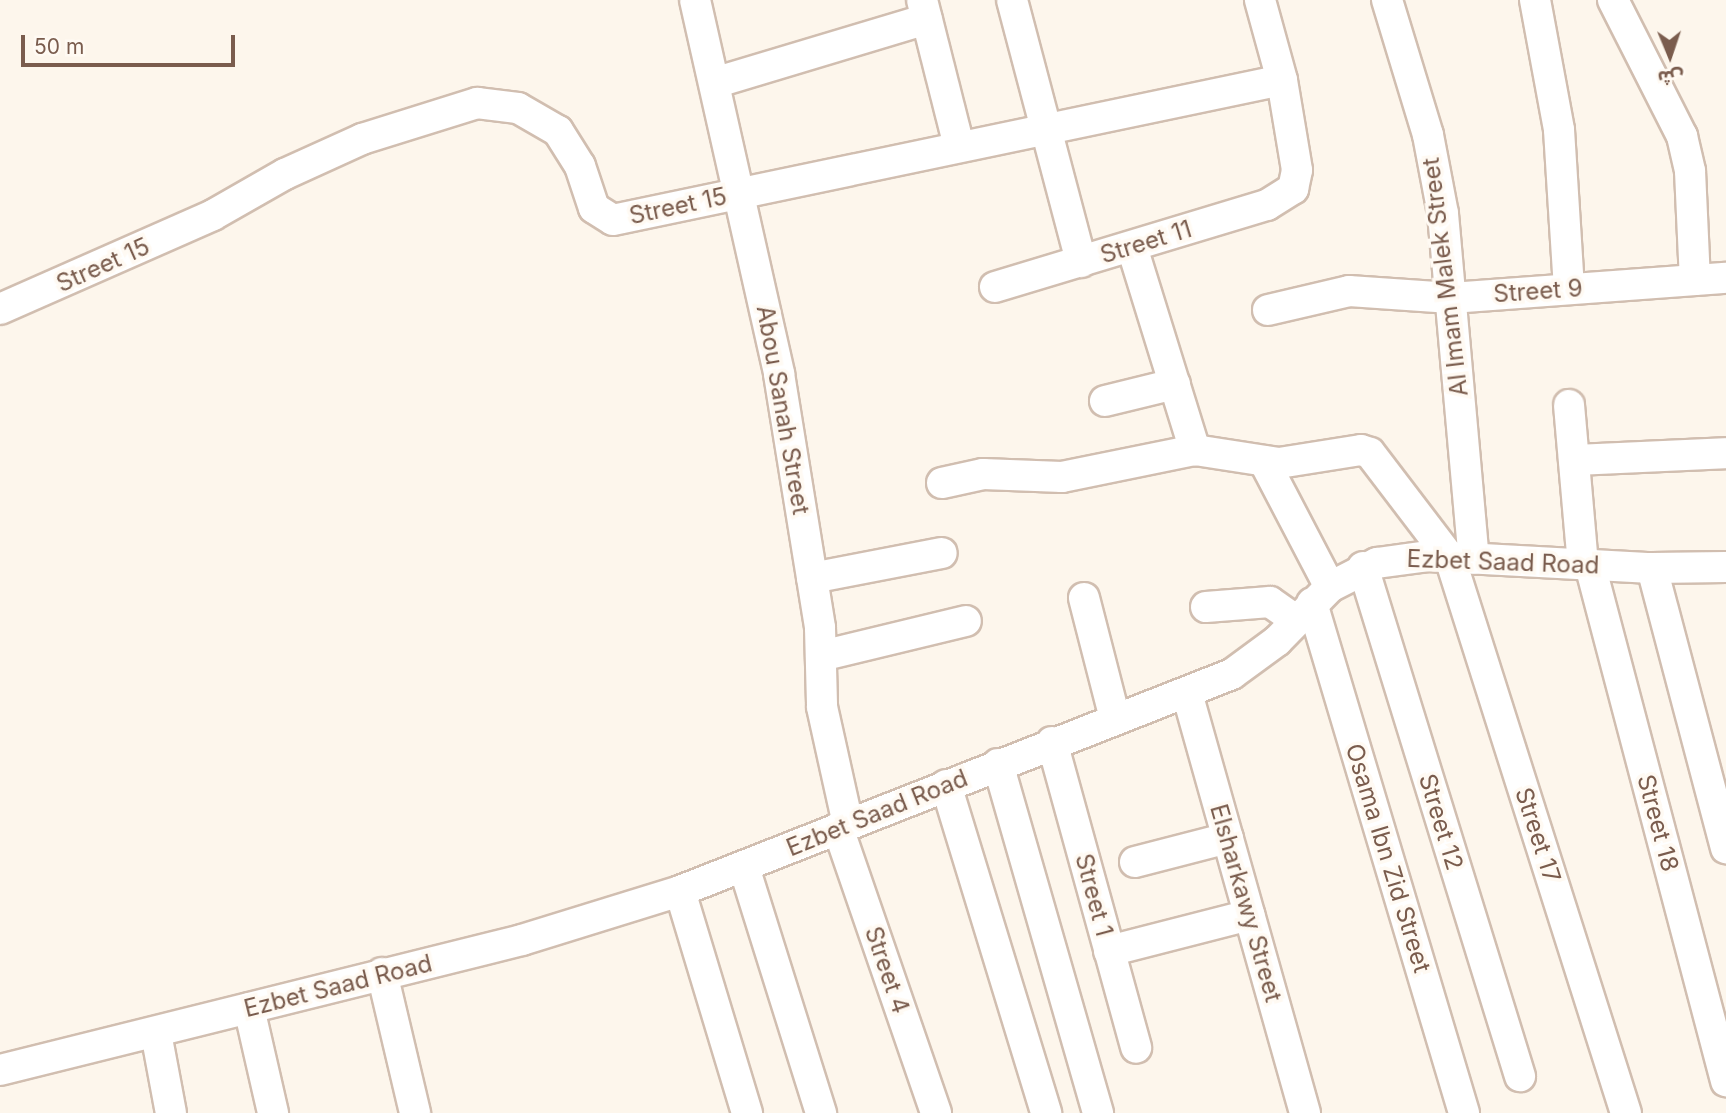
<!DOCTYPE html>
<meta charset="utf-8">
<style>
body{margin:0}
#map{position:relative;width:1726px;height:1113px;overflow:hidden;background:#fdf6ec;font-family:Inter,"Noto Sans Arabic",sans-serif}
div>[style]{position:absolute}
.roads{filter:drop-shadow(2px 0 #d1beb0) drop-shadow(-2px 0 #d1beb0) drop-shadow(0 2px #d1beb0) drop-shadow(0 -2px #d1beb0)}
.street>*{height:30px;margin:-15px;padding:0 15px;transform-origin:15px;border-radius:15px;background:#fff}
span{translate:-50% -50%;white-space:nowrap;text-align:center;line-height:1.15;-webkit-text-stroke:7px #fffaf3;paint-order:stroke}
.street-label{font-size:24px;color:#7a5c4d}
.north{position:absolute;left:1635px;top:21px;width:70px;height:70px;-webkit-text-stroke:5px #fffaf3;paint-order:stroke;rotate:178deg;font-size:19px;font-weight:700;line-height:28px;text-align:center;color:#7a5c4d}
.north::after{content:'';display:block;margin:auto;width:24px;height:32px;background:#7a5c4d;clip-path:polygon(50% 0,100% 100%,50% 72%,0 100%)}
.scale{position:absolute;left:21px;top:35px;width:214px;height:32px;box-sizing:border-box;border:4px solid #7a5c4d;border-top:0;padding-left:9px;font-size:21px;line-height:24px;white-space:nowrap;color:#7a5c4d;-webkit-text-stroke:5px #fffaf3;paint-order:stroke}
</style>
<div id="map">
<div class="roads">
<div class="street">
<div style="left:695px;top:0;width:383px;rotate:77.3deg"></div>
<div style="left:779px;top:374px;width:257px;rotate:80.8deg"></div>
<div style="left:820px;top:628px;width:79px;rotate:88.5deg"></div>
<div style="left:822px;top:707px;width:120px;rotate:77.5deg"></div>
<div style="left:922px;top:0;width:151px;rotate:75.8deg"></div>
<div style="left:1012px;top:0;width:271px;rotate:75.2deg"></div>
<div style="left:1387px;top:0;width:141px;rotate:73.1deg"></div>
<div style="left:1428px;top:135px;width:80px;rotate:79.2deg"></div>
<div style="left:1443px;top:214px;width:346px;rotate:84.9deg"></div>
<div style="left:1535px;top:0;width:132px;rotate:79.5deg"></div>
<div style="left:1559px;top:130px;width:159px;rotate:86.4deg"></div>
<div style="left:1613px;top:0;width:153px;rotate:63.1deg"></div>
<div style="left:1682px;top:136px;width:36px;rotate:77deg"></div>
<div style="left:1690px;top:171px;width:109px;rotate:87.4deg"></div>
<div style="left:717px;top:82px;width:219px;rotate:-16.7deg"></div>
<div style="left:1132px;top:247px;width:213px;rotate:72.8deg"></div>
<div style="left:995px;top:287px;width:284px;rotate:-16.8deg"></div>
<div style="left:1267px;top:205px;width:31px;rotate:-32deg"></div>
<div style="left:1293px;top:189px;width:19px;rotate:-78deg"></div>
<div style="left:1297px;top:170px;width:91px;rotate:-99.5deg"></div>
<div style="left:1282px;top:80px;width:83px;rotate:-105.4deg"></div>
<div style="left:0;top:309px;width:233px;rotate:-23.8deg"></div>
<div style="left:213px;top:215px;width:83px;rotate:-29.7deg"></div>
<div style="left:285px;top:174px;width:85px;rotate:-24.4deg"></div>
<div style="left:362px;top:139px;width:121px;rotate:-17.4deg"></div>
<div style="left:477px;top:103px;width:41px;rotate:7deg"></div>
<div style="left:518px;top:108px;width:46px;rotate:29.9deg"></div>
<div style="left:558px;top:131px;width:41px;rotate:57.8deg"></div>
<div style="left:580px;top:166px;width:44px;rotate:71.6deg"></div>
<div style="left:594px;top:208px;width:22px;rotate:32deg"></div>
<div style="left:613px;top:220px;width:683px;rotate:-11.82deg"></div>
<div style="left:1268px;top:310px;width:83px;rotate:-13.2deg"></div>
<div style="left:1349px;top:291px;width:102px;rotate:3.9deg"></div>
<div style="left:1451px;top:298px;width:276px;rotate:-4.2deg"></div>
<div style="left:1105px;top:401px;width:72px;rotate:-13.7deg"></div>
<div style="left:1569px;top:405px;width:160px;rotate:85deg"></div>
<div style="left:1574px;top:460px;width:152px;rotate:-2.6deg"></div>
<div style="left:1264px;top:461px;width:142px;rotate:62.4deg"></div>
<div style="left:942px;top:483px;width:42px;rotate:-12.4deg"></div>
<div style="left:983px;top:474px;width:79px;rotate:2.2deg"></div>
<div style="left:1062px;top:477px;width:136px;rotate:-11.5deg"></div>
<div style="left:1195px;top:450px;width:85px;rotate:8.8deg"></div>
<div style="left:1279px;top:463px;width:83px;rotate:-9deg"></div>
<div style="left:1361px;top:450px;width:9px;rotate:18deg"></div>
<div style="left:1370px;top:453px;width:132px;rotate:52.7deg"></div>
<div style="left:1450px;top:558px;width:582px;rotate:72.41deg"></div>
<div style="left:1590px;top:565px;width:534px;rotate:75.23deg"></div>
<div style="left:1363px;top:567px;width:533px;rotate:72.86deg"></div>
<div style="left:1652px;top:568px;width:290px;rotate:75.2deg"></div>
<div style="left:812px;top:578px;width:132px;rotate:-10.9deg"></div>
<div style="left:1084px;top:598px;width:125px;rotate:75.6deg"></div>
<div style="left:1312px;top:603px;width:532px;rotate:73.4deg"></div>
<div style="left:1206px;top:607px;width:64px;rotate:-4.5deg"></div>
<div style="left:1270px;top:602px;width:32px;rotate:35deg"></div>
<div style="left:821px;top:656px;width:149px;rotate:-13.6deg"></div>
<div style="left:1187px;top:693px;width:436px;rotate:74.3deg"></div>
<div style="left:1052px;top:742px;width:317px;rotate:74.6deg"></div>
<div style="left:998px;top:764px;width:363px;rotate:74deg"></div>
<div style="left:946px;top:785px;width:343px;rotate:73deg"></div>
<div style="left:838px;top:828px;width:301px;rotate:71deg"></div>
<div style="left:1135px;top:862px;width:96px;rotate:-14.5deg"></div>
<div style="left:744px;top:867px;width:258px;rotate:72.6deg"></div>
<div style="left:680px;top:891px;width:232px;rotate:73.2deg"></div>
<div style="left:1109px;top:951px;width:145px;rotate:-14.4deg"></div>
<div style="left:382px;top:973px;width:144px;rotate:76.7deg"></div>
<div style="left:249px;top:1008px;width:108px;rotate:77.1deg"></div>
<div style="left:156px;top:1033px;width:81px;rotate:79.4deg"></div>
<div style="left:0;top:1070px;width:538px;rotate:-13.98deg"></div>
<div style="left:522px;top:940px;width:165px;rotate:-17.2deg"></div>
<div style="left:680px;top:891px;width:593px;rotate:-21.46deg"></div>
<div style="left:1232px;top:674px;width:56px;rotate:-36.3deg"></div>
<div style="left:1277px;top:641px;width:76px;rotate:-45.5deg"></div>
<div style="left:1330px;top:587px;width:53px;rotate:-27.1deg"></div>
<div style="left:1377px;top:563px;width:51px;rotate:-7.8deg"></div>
<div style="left:1428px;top:556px;width:224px;rotate:3.1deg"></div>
<div style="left:1652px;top:568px;width:74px;rotate:-0.8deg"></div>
</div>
</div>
<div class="street-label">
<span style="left:678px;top:206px;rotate:-12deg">Street 15</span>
<span style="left:1146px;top:242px;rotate:-17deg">Street 11</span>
<span style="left:103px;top:265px;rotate:-24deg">Street 15</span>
<span style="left:1445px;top:277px;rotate:-97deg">Al Imam Malek Street</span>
<span style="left:1538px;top:291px;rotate:-4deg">Street 9</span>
<span style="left:783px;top:410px;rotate:80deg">Abou Sanah Street</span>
<span style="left:1503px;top:562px;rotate:2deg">Ezbet Saad Road</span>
<span style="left:877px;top:813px;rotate:-22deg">Ezbet Saad Road</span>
<span style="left:1441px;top:822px;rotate:73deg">Street 12</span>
<span style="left:1658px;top:823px;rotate:75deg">Street 18</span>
<span style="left:1538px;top:835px;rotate:72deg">Street 17</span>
<span style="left:1388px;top:858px;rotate:73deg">Osama Ibn Zid Street</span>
<span style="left:1094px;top:895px;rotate:75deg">Street 1</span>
<span style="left:1246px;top:903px;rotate:74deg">Elsharkawy Street</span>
<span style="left:887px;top:970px;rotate:71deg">Street 4</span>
<span style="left:338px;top:986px;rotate:-14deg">Ezbet Saad Road</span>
</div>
<div class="north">ش</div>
<div class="scale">50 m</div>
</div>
